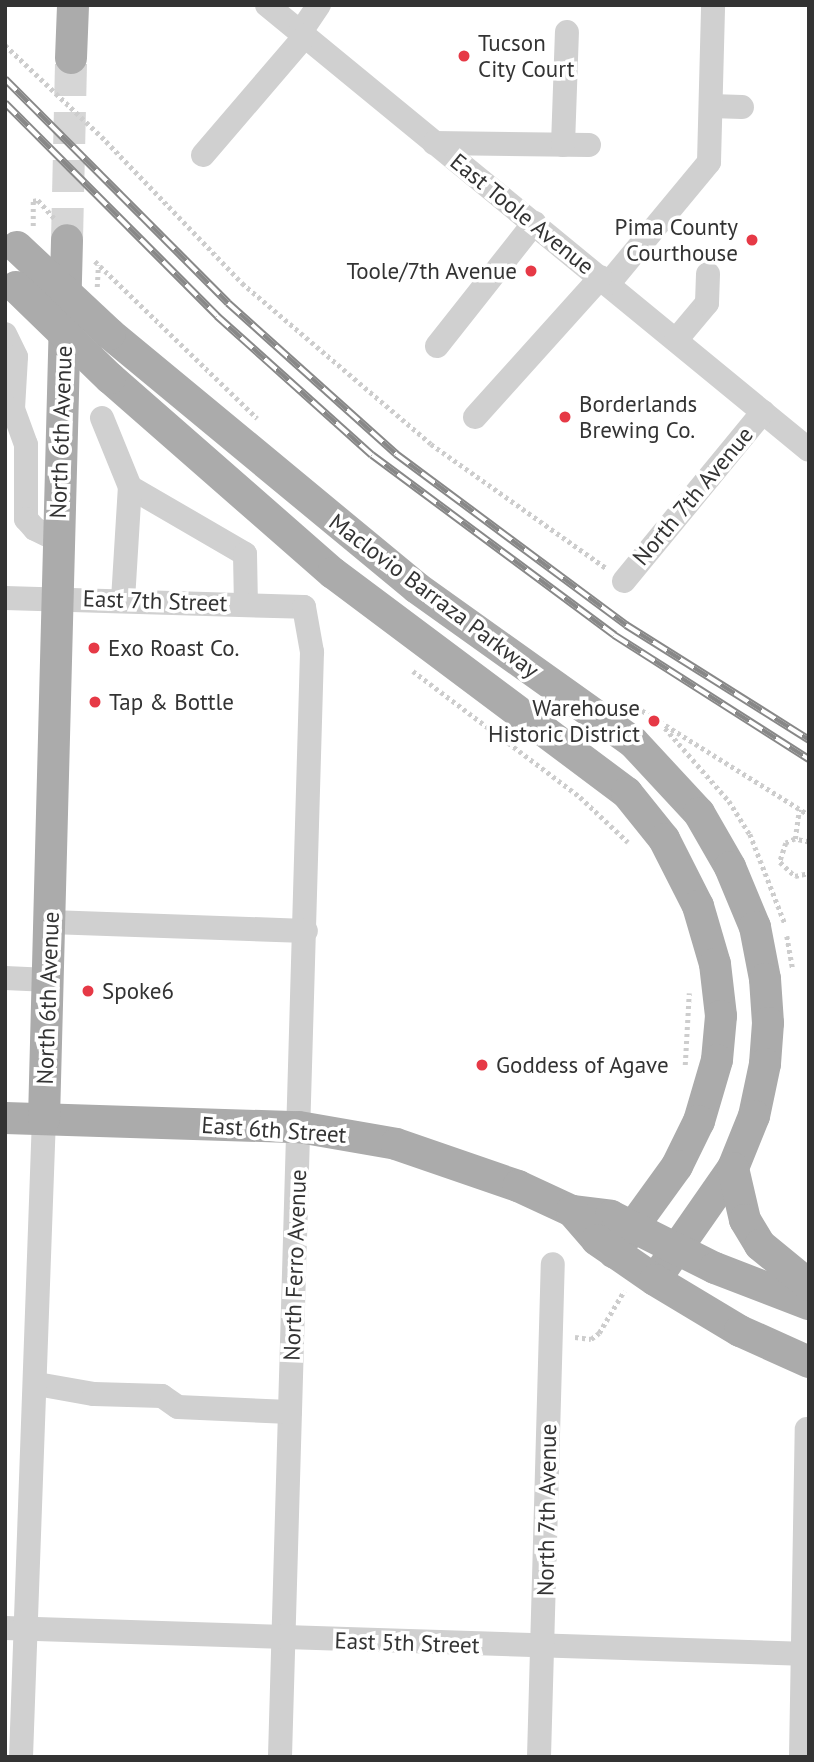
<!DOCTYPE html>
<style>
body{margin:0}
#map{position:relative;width:814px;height:1762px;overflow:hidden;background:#fff;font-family:"PT Sans",sans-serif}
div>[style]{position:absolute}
.major-tunnel>*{height:32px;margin-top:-16px;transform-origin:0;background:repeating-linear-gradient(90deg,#d6d6d6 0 32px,transparent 0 48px)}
.path>*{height:4.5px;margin-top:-2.25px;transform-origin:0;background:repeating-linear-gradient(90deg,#cdcdcd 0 3.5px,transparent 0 7px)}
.minor>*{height:24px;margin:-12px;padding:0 12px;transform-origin:12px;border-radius:12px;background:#d0d0d0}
.major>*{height:32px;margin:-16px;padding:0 16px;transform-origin:16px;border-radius:16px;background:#ababab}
.rail>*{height:8px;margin-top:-4px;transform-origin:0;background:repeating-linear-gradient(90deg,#fff 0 16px,#888 0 32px);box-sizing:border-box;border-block:2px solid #888}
.major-bridge>*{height:32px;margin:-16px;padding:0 16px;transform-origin:16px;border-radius:16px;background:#ababab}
.dots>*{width:19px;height:19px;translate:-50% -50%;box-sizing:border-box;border:4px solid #fff;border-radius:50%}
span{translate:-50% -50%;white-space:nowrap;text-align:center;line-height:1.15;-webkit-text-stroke:7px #fff;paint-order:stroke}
.poi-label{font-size:23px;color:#333}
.left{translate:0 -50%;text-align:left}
.right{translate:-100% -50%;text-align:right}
.street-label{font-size:23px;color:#333}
.frame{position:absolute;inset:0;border:7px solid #333;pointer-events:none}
</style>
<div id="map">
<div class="major-tunnel">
<div style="left:67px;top:240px;width:182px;rotate:-88.7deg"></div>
</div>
<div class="path">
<div style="left:5px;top:45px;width:139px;rotate:43.5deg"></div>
<div style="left:106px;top:141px;width:197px;rotate:46.2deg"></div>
<div style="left:242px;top:283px;width:248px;rotate:40.4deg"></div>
<div style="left:431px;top:444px;width:214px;rotate:35.3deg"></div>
<div style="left:33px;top:226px;width:25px;rotate:-90deg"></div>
<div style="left:33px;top:201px;width:5px;rotate:-11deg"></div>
<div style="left:38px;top:200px;width:25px;rotate:48deg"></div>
<div style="left:95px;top:261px;width:226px;rotate:44.1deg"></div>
<div style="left:97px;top:287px;width:22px;rotate:-87deg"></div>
<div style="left:413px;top:671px;width:209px;rotate:37deg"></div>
<div style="left:580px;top:797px;width:66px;rotate:43.2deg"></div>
<div style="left:630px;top:703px;width:211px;rotate:32deg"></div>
<div style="left:665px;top:728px;width:97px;rotate:48.8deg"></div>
<div style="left:729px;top:801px;width:39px;rotate:58deg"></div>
<div style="left:750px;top:834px;width:97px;rotate:68.7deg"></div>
<div style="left:795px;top:839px;width:30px;rotate:-82deg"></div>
<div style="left:809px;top:842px;width:14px;rotate:-168deg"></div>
<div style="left:795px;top:839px;width:10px;rotate:156deg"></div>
<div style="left:786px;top:843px;width:20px;rotate:108deg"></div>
<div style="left:780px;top:862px;width:21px;rotate:43deg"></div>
<div style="left:795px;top:876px;width:14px;rotate:-12deg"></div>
<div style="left:787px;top:936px;width:34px;rotate:80deg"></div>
<div style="left:685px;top:1065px;width:72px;rotate:-86.8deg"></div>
<div style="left:575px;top:1337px;width:16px;rotate:7deg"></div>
<div style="left:591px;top:1339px;width:10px;rotate:-37deg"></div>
<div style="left:599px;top:1333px;width:49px;rotate:-59.2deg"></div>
</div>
<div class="minor">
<div style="left:267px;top:5px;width:701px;rotate:39.39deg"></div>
<div style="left:300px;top:33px;width:34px;rotate:-56deg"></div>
<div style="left:711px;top:106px;width:31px;rotate:2deg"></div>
<div style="left:434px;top:143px;width:155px;rotate:0.7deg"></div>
<div style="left:563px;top:145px;width:113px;rotate:-88deg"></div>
<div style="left:203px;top:155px;width:157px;rotate:-49.4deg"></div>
<div style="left:609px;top:283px;width:157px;rotate:-50.4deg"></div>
<div style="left:709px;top:162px;width:157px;rotate:-88.5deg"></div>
<div style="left:5px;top:334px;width:25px;rotate:64deg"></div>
<div style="left:16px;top:357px;width:52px;rotate:93.3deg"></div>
<div style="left:13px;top:409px;width:38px;rotate:70deg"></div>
<div style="left:26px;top:445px;width:74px;rotate:90deg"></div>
<div style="left:26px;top:519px;width:13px;rotate:48deg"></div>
<div style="left:35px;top:529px;width:25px;rotate:26deg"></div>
<div style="left:676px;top:340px;width:48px;rotate:-50deg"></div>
<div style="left:707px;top:303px;width:29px;rotate:-88deg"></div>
<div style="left:437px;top:346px;width:157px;rotate:-51.7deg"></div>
<div style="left:475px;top:417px;width:188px;rotate:-48deg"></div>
<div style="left:102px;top:418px;width:74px;rotate:67.9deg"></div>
<div style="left:130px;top:487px;width:133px;rotate:30.2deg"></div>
<div style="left:245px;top:554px;width:50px;rotate:88.9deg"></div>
<div style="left:624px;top:581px;width:219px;rotate:-50.6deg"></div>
<div style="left:5px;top:598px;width:299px;rotate:1.7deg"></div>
<div style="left:304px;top:607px;width:46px;rotate:79.9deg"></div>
<div style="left:312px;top:652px;width:1105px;rotate:91.66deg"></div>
<div style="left:123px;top:600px;width:113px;rotate:-86.5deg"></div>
<div style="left:50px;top:922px;width:256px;rotate:2deg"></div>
<div style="left:5px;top:978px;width:44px;rotate:2.6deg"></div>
<div style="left:37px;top:1384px;width:58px;rotate:10deg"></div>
<div style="left:94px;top:1394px;width:68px;rotate:1.7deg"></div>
<div style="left:162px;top:1396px;width:19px;rotate:35deg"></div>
<div style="left:178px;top:1407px;width:112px;rotate:2.6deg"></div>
<div style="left:5px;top:1628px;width:804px;rotate:1.85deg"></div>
<div style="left:21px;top:1757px;width:638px;rotate:-87.94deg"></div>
<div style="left:539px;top:1757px;width:493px;rotate:-88.4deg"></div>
<div style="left:801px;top:1757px;width:328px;rotate:-89deg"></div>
</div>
<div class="major">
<div style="left:71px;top:58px;width:53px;rotate:-87.8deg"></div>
<div style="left:110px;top:334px;width:398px;rotate:39.6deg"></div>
<div style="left:417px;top:588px;width:265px;rotate:35.5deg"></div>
<div style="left:633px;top:742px;width:97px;rotate:47.1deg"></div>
<div style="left:699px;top:813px;width:62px;rotate:60.1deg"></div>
<div style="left:730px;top:867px;width:65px;rotate:67.4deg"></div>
<div style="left:755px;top:927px;width:53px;rotate:79.1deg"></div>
<div style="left:765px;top:979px;width:44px;rotate:86.1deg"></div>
<div style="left:768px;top:1023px;width:41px;rotate:94.2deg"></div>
<div style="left:765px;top:1064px;width:53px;rotate:101.9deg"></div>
<div style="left:754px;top:1116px;width:56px;rotate:112deg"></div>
<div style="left:733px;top:1168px;width:136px;rotate:124.9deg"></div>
<div style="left:110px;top:378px;width:296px;rotate:41.2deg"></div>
<div style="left:333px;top:573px;width:367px;rotate:36.8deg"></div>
<div style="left:627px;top:793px;width:59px;rotate:51.2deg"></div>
<div style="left:664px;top:839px;width:75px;rotate:63.1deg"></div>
<div style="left:698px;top:906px;width:60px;rotate:73.7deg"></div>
<div style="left:715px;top:964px;width:52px;rotate:83.4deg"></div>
<div style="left:721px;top:1016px;width:44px;rotate:95.2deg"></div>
<div style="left:717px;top:1060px;width:64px;rotate:106.4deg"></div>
<div style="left:699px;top:1121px;width:50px;rotate:116.1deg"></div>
<div style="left:677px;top:1166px;width:107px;rotate:125.9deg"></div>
<div style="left:5px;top:1118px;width:294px;rotate:1.8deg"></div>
<div style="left:299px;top:1127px;width:98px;rotate:9.9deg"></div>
<div style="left:396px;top:1144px;width:129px;rotate:19deg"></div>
<div style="left:518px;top:1186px;width:60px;rotate:24.8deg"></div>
<div style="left:572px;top:1211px;width:39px;rotate:7deg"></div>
<div style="left:611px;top:1216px;width:116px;rotate:26.6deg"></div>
<div style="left:715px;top:1268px;width:101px;rotate:21deg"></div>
<div style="left:44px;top:1119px;width:879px;rotate:-88.5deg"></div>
<div style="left:733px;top:1168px;width:53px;rotate:77deg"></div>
<div style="left:745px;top:1220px;width:29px;rotate:59deg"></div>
<div style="left:760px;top:1245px;width:63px;rotate:39.2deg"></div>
<div style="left:572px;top:1211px;width:38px;rotate:49deg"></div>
<div style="left:597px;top:1240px;width:70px;rotate:34.6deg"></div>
<div style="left:655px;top:1280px;width:99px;rotate:31deg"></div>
<div style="left:740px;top:1331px;width:76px;rotate:24.2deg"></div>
</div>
<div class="rail">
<div style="left:5px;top:79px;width:316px;rotate:45.1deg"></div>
<div style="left:228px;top:303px;width:226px;rotate:41.9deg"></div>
<div style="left:396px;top:454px;width:287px;rotate:36.6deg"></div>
<div style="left:626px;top:625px;width:216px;rotate:32.1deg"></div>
<div style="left:5px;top:103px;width:301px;rotate:45.1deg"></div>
<div style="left:217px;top:316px;width:208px;rotate:41.9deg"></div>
<div style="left:372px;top:455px;width:302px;rotate:36.6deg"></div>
<div style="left:614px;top:635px;width:231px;rotate:32.5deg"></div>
</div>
<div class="major-bridge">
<div style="left:17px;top:247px;width:127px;rotate:43.1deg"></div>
<div style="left:16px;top:287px;width:131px;rotate:44.1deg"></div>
</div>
<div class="dots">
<div style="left:464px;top:56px;background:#e63946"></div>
<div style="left:752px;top:240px;background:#e63946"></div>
<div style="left:531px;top:271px;background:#e63946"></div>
<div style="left:565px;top:417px;background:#e63946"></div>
<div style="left:94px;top:648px;background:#e63946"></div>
<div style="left:95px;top:702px;background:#e63946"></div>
<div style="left:654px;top:721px;background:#e63946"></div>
<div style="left:88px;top:991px;background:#e63946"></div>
<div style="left:482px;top:1065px;background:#e63946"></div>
</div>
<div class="poi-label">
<span class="left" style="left:478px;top:56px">Tucson<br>City Court</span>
<span class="right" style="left:738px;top:240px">Pima County<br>Courthouse</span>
<span class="right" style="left:517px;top:271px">Toole/7th Avenue</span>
<span class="left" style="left:579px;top:417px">Borderlands<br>Brewing Co.</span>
<span class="left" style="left:108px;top:648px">Exo Roast Co.</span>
<span class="left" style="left:109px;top:702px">Tap &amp; Bottle</span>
<span class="right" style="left:640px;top:721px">Warehouse<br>Historic District</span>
<span class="left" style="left:102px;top:991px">Spoke6</span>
<span class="left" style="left:496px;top:1065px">Goddess of Agave</span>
</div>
<div class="street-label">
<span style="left:522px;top:214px;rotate:39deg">East Toole Avenue</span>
<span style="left:61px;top:432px;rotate:-88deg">North 6th Avenue</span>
<span style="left:693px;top:496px;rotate:-50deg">North 7th Avenue</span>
<span style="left:434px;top:596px;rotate:37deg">Maclovio Barraza Parkway</span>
<span style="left:155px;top:601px;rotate:2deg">East 7th Street</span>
<span style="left:48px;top:998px;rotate:-88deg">North 6th Avenue</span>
<span style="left:274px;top:1130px;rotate:4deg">East 6th Street</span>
<span style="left:295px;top:1265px;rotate:-88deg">North Ferro Avenue</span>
<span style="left:547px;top:1510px;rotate:-89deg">North 7th Avenue</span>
<span style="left:407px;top:1643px;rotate:2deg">East 5th Street</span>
</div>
<div class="frame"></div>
</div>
